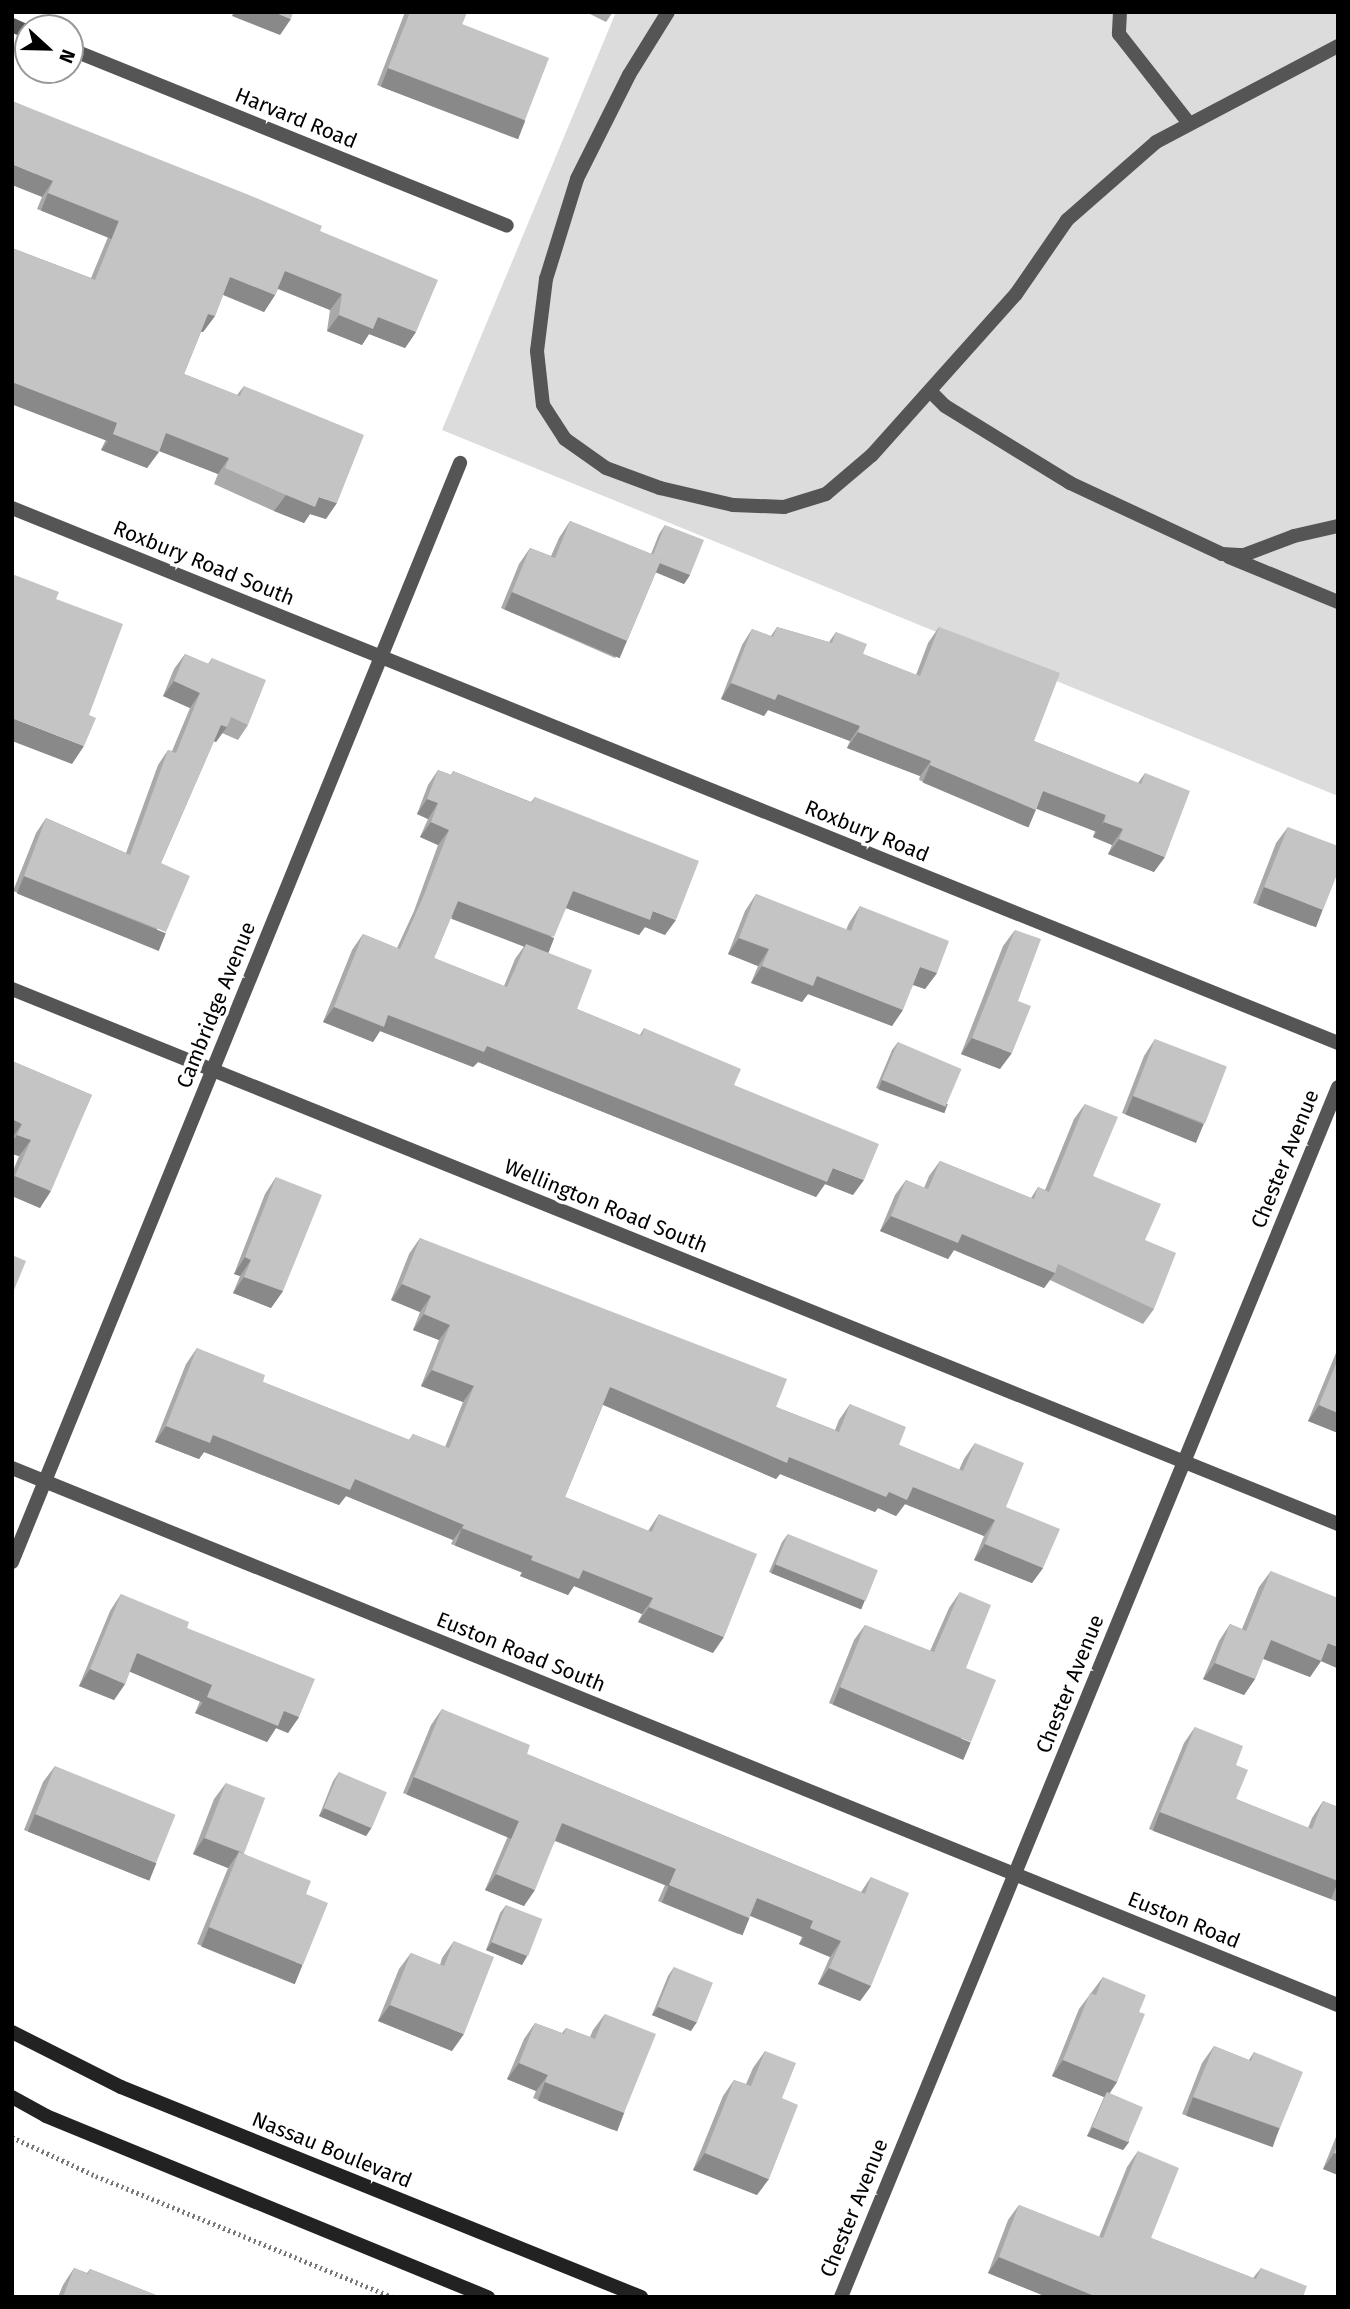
<!DOCTYPE html>
<style>
body{margin:0}
#map{position:relative;width:1350px;height:2309px;overflow:hidden;background:#fff;font-family:"Fira Sans",sans-serif}
div>[style]{position:absolute}
.green>*{inset:0;background:#dcdcdc}
.path>*{height:4.5px;margin-top:-2.25px;transform-origin:0;background:repeating-linear-gradient(90deg,#777 0 2px,transparent 0 5.5px)}
.lane>*{height:14px;margin:-7px;padding:0 7px;transform-origin:7px;border-radius:7px;background:#555}
.street>*{height:14px;margin:-7px;padding:0 7px;transform-origin:7px;border-radius:7px;background:#555}
.secondary>*{height:14px;margin:-7px;padding:0 7px;transform-origin:7px;border-radius:7px;background:#222}
.wall>*{inset:0;background:#a9a9a9}
.shaded-wall>*{inset:0;background:#898989;transform-origin:0 0}
.building>*{inset:0;background:#c4c4c4;transform-origin:0 0}
span{translate:-50% -50%;white-space:nowrap;text-align:center;line-height:1.15;-webkit-text-stroke:7px #fff;paint-order:stroke}
.street-label{font-size:21px;color:#000}
.frame{position:absolute;inset:0;border:14px solid #000;pointer-events:none}
.north{position:absolute;left:14px;top:14px;width:70px;height:70px;box-sizing:border-box;background:#fff;border:2px solid #999;border-radius:50%;rotate:112deg;font-size:19px;font-weight:700;line-height:28px;text-align:center;color:#000}
.north::after{content:'';display:block;margin:auto;width:24px;height:32px;background:#000;clip-path:polygon(50% 0,100% 100%,50% 72%,0 100%)}
</style>
<div id="map">
<div class="green">
<div style="clip-path:polygon(616px 12px,1338px 12px,1338px 796px,442px 430px)"></div>
</div>
<div class="path">
<div style="left:12px;top:2137px;width:93px;rotate:24.9deg"></div>
<div style="left:96px;top:2176px;width:321px;rotate:22.2deg"></div>
</div>
<div class="lane">
<div style="left:668px;top:12px;width:74px;rotate:121.8deg"></div>
<div style="left:629px;top:75px;width:116px;rotate:116.6deg"></div>
<div style="left:577px;top:179px;width:105px;rotate:107.2deg"></div>
<div style="left:546px;top:279px;width:73px;rotate:97.1deg"></div>
<div style="left:537px;top:351px;width:54px;rotate:83.7deg"></div>
<div style="left:543px;top:405px;width:40px;rotate:57.1deg"></div>
<div style="left:565px;top:439px;width:50px;rotate:35.3deg"></div>
<div style="left:606px;top:468px;width:58px;rotate:20.3deg"></div>
<div style="left:660px;top:488px;width:75px;rotate:13.1deg"></div>
<div style="left:733px;top:505px;width:51px;rotate:2.2deg"></div>
<div style="left:784px;top:507px;width:44px;rotate:-17.2deg"></div>
<div style="left:826px;top:494px;width:60px;rotate:-40.3deg"></div>
<div style="left:872px;top:455px;width:216px;rotate:-48.2deg"></div>
<div style="left:1016px;top:294px;width:90px;rotate:-55.4deg"></div>
<div style="left:1067px;top:220px;width:118px;rotate:-41.2deg"></div>
<div style="left:1156px;top:142px;width:206px;rotate:-27.8deg"></div>
<div style="left:1120px;top:12px;width:22px;rotate:93deg"></div>
<div style="left:1119px;top:34px;width:112px;rotate:51.9deg"></div>
<div style="left:930px;top:391px;width:21px;rotate:45deg"></div>
<div style="left:945px;top:406px;width:147px;rotate:31.6deg"></div>
<div style="left:1070px;top:483px;width:168px;rotate:25deg"></div>
<div style="left:1222px;top:554px;width:22px;rotate:3deg"></div>
<div style="left:1244px;top:555px;width:53px;rotate:-20.8deg"></div>
<div style="left:1294px;top:536px;width:45px;rotate:-12.8deg"></div>
<div style="left:1229px;top:557px;width:118px;rotate:22.4deg"></div>
</div>
<div class="street">
<div style="left:12px;top:25px;width:17px;rotate:24deg"></div>
<div style="left:70px;top:49px;width:471px;rotate:22deg"></div>
<div style="left:12px;top:508px;width:1430px;rotate:21.97deg"></div>
<div style="left:12px;top:989px;width:1430px;rotate:21.97deg"></div>
<div style="left:12px;top:1468px;width:1431px;rotate:22.05deg"></div>
<div style="left:12px;top:1562px;width:1187px;rotate:-67.82deg"></div>
<div style="left:841px;top:2297px;width:1308px;rotate:-67.67deg"></div>
</div>
<div class="secondary">
<div style="left:12px;top:2032px;width:122px;rotate:26.8deg"></div>
<div style="left:121px;top:2087px;width:561px;rotate:21.99deg"></div>
<div style="left:12px;top:2097px;width:39px;rotate:29deg"></div>
<div style="left:46px;top:2116px;width:478px;rotate:22.3deg"></div>
</div>
<div class="wall">
<div style="clip-path:polygon(405px 12px,467px 12px,462px 24px,525px 120px,514px 137px,377px 85px)"></div>
<div style="clip-path:polygon(586px 12px,613px 12px,606px 22px)"></div>
<div style="clip-path:polygon(12px 101px,320px 231px,416px 332px,405px 348px,369px 334px,362px 345px,327px 331px,330px 310px,278px 289px,275px 295px,264px 312px,223px 295px,215px 316px,203px 332px,201px 332px,184px 374px,237px 395px,244px 386px,326px 519px,310px 514px,304px 523px,274px 511px,214px 484px,218px 474px,159px 451px,147px 468px,101px 450px,106px 439px,12px 403px,12px 248px,91px 278px,108px 237px,37px 209px,42px 197px)"></div>
<div style="clip-path:polygon(570px 521px,651px 554px,659px 534px,665px 525px,690px 575px,684px 584px,656px 572px,627px 641px,615px 658px,501px 608px,519px 564px,530px 548px,551px 556px,559px 538px)"></div>
<div style="clip-path:polygon(777px 627px,829px 642px,836px 632px,863px 654px,916px 675px,928px 643px,939px 627px,1034px 741px,1138px 783px,1145px 773px,1154px 872px,1108px 854px,1112px 845px,1093px 837px,1095px 831px,1037px 808px,1025px 826px,919px 780px,920px 776px,847px 748px,850px 741px,768px 710px,764px 716px,721px 699px,742px 645px,752px 629px,771px 636px)"></div>
<div style="clip-path:polygon(185px 654px,208px 664px,212px 658px,248px 725px,238px 740px,222px 733px,216px 742px,214px 741px,161px 863px,156px 947px,13px 891px,36px 833px,46px 818px,126px 853px,158px 765px,168px 750px,172px 751px,190px 708px,163px 696px,174px 669px)"></div>
<div style="clip-path:polygon(evenodd,438px 770px,451px 775px,453px 771px,531px 802px,535px 797px,665px 935px,645px 927px,639px 935px,566px 908px,544px 951px,577px 1009px,640px 1035px,644px 1028px,734px 1085px,853px 1195px,825px 1184px,816px 1197px,478px 1062px,473px 1067px,380px 1031px,373px 1042px,323px 1022px,352px 950px,363px 934px,397px 948px,414px 911px,438px 845px,420px 837px,428px 819px,417px 814px,428px 785px,438px 770px,451px 917px,525px 945px,515px 959px,504px 986px,434px 958px,451px 917px)"></div>
<div style="clip-path:polygon(1288px 827px,1312px 926px,1253px 903px,1276px 843px)"></div>
<div style="clip-path:polygon(756px 894px,846px 930px,849px 923px,860px 906px,937px 973px,925px 989px,913px 985px,892px 1026px,808px 994px,802px 1002px,751px 983px,758px 966px,728px 954px,745px 911px)"></div>
<div style="clip-path:polygon(1015px 930px,1000px 1069px,961px 1054px,1003px 946px)"></div>
<div style="clip-path:polygon(1155px 1039px,1204px 1124px,1193px 1141px,1122px 1113px,1144px 1056px)"></div>
<div style="clip-path:polygon(898px 1042px,942px 1112px,876px 1088px,892px 1050px)"></div>
<div style="clip-path:polygon(12px 1061px,92px 1095px,40px 1208px,12px 1196px,12px 1173px,19px 1156px,12px 1154px)"></div>
<div style="clip-path:polygon(1085px 1104px,1093px 1176px,1145px 1240px,1154px 1309px,1143px 1324px,1050px 1280px,1044px 1288px,954px 1250px,948px 1259px,880px 1231px,895px 1195px,906px 1180px,924px 1188px,929px 1176px,940px 1161px,1031px 1198px,1038px 1187px,1045px 1190px,1074px 1119px)"></div>
<div style="clip-path:polygon(276px 1177px,283px 1291px,271px 1308px,233px 1293px,240px 1276px,234px 1274px,265px 1194px)"></div>
<div style="clip-path:polygon(420px 1238px,776px 1407px,835px 1430px,839px 1420px,850px 1404px,899px 1445px,959px 1470px,964px 1459px,975px 1443px,1006px 1507px,1043px 1568px,1032px 1583px,974px 1560px,984px 1536px,905px 1504px,896px 1516px,878px 1508px,875px 1512px,780px 1474px,776px 1479px,603px 1405px,565px 1497px,648px 1531px,659px 1514px,713px 1653px,638px 1622px,642px 1614px,574px 1586px,568px 1595px,520px 1576px,522px 1572px,451px 1544px,453px 1540px,346px 1496px,339px 1505px,204px 1452px,199px 1459px,155px 1442px,186px 1364px,197px 1348px,263px 1382px,409px 1440px,413px 1434px,445px 1447px,463px 1402px,421px 1386px,439px 1340px,413px 1330px,420px 1312px,391px 1300px,409px 1254px)"></div>
<div style="clip-path:polygon(1338px 1348px,1338px 1433px,1308px 1421px)"></div>
<div style="clip-path:polygon(788px 1534px,865px 1600px,859px 1608px,769px 1572px,782px 1542px)"></div>
<div style="clip-path:polygon(1271px 1571px,1337px 1668px,1321px 1661px,1310px 1677px,1263px 1659px,1255px 1679px,1244px 1695px,1203px 1679px,1219px 1641px,1230px 1624px,1242px 1629px,1259px 1587px)"></div>
<div style="clip-path:polygon(960px 1592px,966px 1668px,960px 1758px,829px 1703px,854px 1640px,865px 1625px,930px 1651px,949px 1608px)"></div>
<div style="clip-path:polygon(121px 1594px,187px 1628px,299px 1717px,288px 1733px,276px 1728px,267px 1742px,195px 1713px,200px 1701px,130px 1671px,125px 1684px,114px 1700px,79px 1686px,110px 1611px)"></div>
<div style="clip-path:polygon(442px 1709px,527px 1754px,861px 1892px,871px 1877px,871px 1986px,860px 2001px,818px 1984px,830px 1957px,799px 1944px,802px 1937px,750px 1916px,738px 1934px,658px 1901px,665px 1885px,555px 1841px,524px 1906px,485px 1890px,508px 1836px,403px 1793px,431px 1725px)"></div>
<div style="clip-path:polygon(1195px 1727px,1236px 1765px,1236px 1799px,1308px 1828px,1312px 1818px,1323px 1801px,1338px 1807px,1338px 1902px,1149px 1829px,1184px 1743px)"></div>
<div style="clip-path:polygon(55px 1766px,145px 1879px,24px 1830px,43px 1782px)"></div>
<div style="clip-path:polygon(339px 1772px,372px 1827px,366px 1836px,319px 1816px,333px 1781px)"></div>
<div style="clip-path:polygon(226px 1783px,243px 1853px,306px 1894px,292px 1982px,197px 1944px,228px 1868px,193px 1854px,214px 1799px)"></div>
<div style="clip-path:polygon(506px 1905px,527px 1956px,522px 1965px,486px 1950px,500px 1913px)"></div>
<div style="clip-path:polygon(454px 1941px,452px 2051px,378px 2021px,399px 1969px,411px 1953px,440px 1965px,442px 1958px)"></div>
<div style="clip-path:polygon(674px 1967px,691px 2031px,652px 2015px,668px 1976px)"></div>
<div style="clip-path:polygon(1103px 1977px,1139px 2012px,1117px 2082px,1110px 2093px,1129px 2142px,1123px 2150px,1087px 2136px,1104px 2097px,1052px 2076px,1079px 2009px)"></div>
<div style="clip-path:polygon(605px 2014px,624px 2113px,613px 2130px,533px 2098px,536px 2091px,507px 2079px,524px 2039px,535px 2023px,562px 2033px,566px 2028px,590px 2037px,593px 2030px)"></div>
<div style="clip-path:polygon(1214px 2046px,1249px 2060px,1254px 2052px,1280px 2128px,1269px 2145px,1182px 2114px,1202px 2063px)"></div>
<div style="clip-path:polygon(765px 2051px,757px 2195px,693px 2170px,723px 2096px,734px 2080px,746px 2084px,753px 2068px)"></div>
<div style="clip-path:polygon(1338px 2132px,1338px 2175px,1323px 2169px)"></div>
<div style="clip-path:polygon(1138px 2151px,1151px 2238px,1253px 2278px,1261px 2268px,1303px 2297px,1047px 2297px,988px 2273px,1008px 2220px,1019px 2205px,1099px 2237px,1127px 2167px)"></div>
<div style="clip-path:polygon(74px 2268px,87px 2273px,90px 2269px,161px 2297px,58px 2297px,63px 2285px)"></div>
</div>
<div class="shaded-wall">
<div style="clip-path:polygon(234px 12px,274px 12px,291px 19px,280px 35px,232px 16px)"></div>
<div style="left:388px;top:68px;width:147px;height:20px;rotate:21deg"></div>
<div style="clip-path:polygon(12px 164px,53px 181px,42px 197px,12px 185px)"></div>
<div style="left:48px;top:193px;width:76px;height:19px;rotate:22deg"></div>
<div style="clip-path:polygon(285px 271px,342px 294px,330px 310px,274px 287px)"></div>
<div style="clip-path:polygon(230px 277px,275px 295px,264px 312px,219px 293px)"></div>
<div style="clip-path:polygon(208px 314px,215px 316px,203px 332px,197px 330px)"></div>
<div style="clip-path:polygon(339px 315px,378px 317px,416px 332px,405px 348px,369px 334px,362px 345px,327px 331px)"></div>
<div style="left:12px;top:382px;width:113px;height:21px;rotate:21deg"></div>
<div style="clip-path:polygon(166px 433px,229px 458px,218px 474px,154px 449px)"></div>
<div style="clip-path:polygon(113px 434px,159px 452px,147px 468px,101px 450px)"></div>
<div style="clip-path:polygon(286px 495px,319px 497px,337px 503px,326px 519px,310px 514px,304px 523px,274px 511px)"></div>
<div style="clip-path:polygon(651px 560px,690px 575px,684px 584px,645px 568px)"></div>
<div style="left:512px;top:592px;width:125px;height:19px;rotate:23deg"></div>
<div style="clip-path:polygon(174px 681px,200px 693px,190px 708px,163px 696px)"></div>
<div style="clip-path:polygon(731px 683px,778px 694px,860px 726px,850px 741px,768px 710px,764px 716px,721px 699px)"></div>
<div style="clip-path:polygon(12px 718px,84px 746px,72px 764px,12px 741px)"></div>
<div style="clip-path:polygon(221px 725px,227px 727px,216px 742px,211px 740px)"></div>
<div style="clip-path:polygon(858px 732px,931px 761px,920px 776px,847px 748px)"></div>
<div style="left:930px;top:765px;width:115px;height:19px;rotate:23deg"></div>
<div style="left:1043px;top:791px;width:67px;height:19px;rotate:21deg"></div>
<div style="clip-path:polygon(427px 799px,438px 803px,428px 819px,417px 814px)"></div>
<div style="clip-path:polygon(431px 822px,449px 830px,438px 845px,420px 837px)"></div>
<div style="clip-path:polygon(1104px 822px,1123px 829px,1112px 845px,1093px 837px)"></div>
<div style="clip-path:polygon(1119px 839px,1165px 857px,1154px 872px,1108px 854px)"></div>
<div style="left:24px;top:876px;width:153px;height:19px;rotate:22deg"></div>
<div style="left:1264px;top:887px;width:63px;height:19px;rotate:21deg"></div>
<div style="clip-path:polygon(573px 891px,653px 911px,676px 920px,665px 935px,645px 927px,639px 935px,563px 907px)"></div>
<div style="left:458px;top:901px;width:103px;height:19px;rotate:21deg"></div>
<div style="clip-path:polygon(739px 938px,769px 949px,758px 966px,728px 954px)"></div>
<div style="clip-path:polygon(762px 966px,817px 976px,903px 1010px,892px 1026px,808px 994px,802px 1002px,751px 983px)"></div>
<div style="clip-path:polygon(920px 967px,937px 973px,925px 989px,908px 983px)"></div>
<div style="clip-path:polygon(334px 1007px,388px 1015px,487px 1046px,833px 1168px,864px 1180px,853px 1195px,825px 1184px,816px 1197px,478px 1062px,473px 1067px,380px 1031px,373px 1042px,323px 1022px)"></div>
<div style="clip-path:polygon(972px 1038px,1012px 1053px,1000px 1069px,961px 1054px)"></div>
<div style="left:882px;top:1080px;width:70px;height:10px;rotate:20deg"></div>
<div style="left:1133px;top:1096px;width:76px;height:20px;rotate:22deg"></div>
<div style="clip-path:polygon(12px 1119px,22px 1124px,12px 1138px)"></div>
<div style="clip-path:polygon(17px 1135px,31px 1140px,19px 1156px,12px 1154px,12px 1142px)"></div>
<div style="clip-path:polygon(15px 1176px,51px 1191px,40px 1208px,12px 1196px,12px 1180px)"></div>
<div style="clip-path:polygon(891px 1216px,962px 1234px,1055px 1273px,1044px 1288px,954px 1250px,948px 1259px,880px 1231px)"></div>
<div style="clip-path:polygon(245px 1257px,251px 1260px,240px 1276px,234px 1274px)"></div>
<div style="clip-path:polygon(244px 1277px,283px 1291px,271px 1308px,233px 1293px)"></div>
<div style="clip-path:polygon(402px 1284px,431px 1296px,420px 1312px,391px 1300px)"></div>
<div style="clip-path:polygon(424px 1314px,450px 1325px,439px 1340px,413px 1330px)"></div>
<div style="clip-path:polygon(432px 1370px,474px 1386px,463px 1402px,421px 1386px)"></div>
<div style="clip-path:polygon(610px 1387px,789px 1457px,889px 1492px,913px 1487px,995px 1520px,984px 1536px,905px 1504px,896px 1516px,878px 1508px,875px 1512px,780px 1474px,776px 1479px,599px 1403px)"></div>
<div style="clip-path:polygon(1319px 1405px,1338px 1413px,1338px 1433px,1308px 1421px)"></div>
<div style="clip-path:polygon(166px 1426px,213px 1435px,355px 1479px,464px 1525px,453px 1540px,346px 1496px,339px 1505px,204px 1452px,199px 1459px,155px 1442px)"></div>
<div style="left:462px;top:1528px;width:76px;height:19px;rotate:22deg"></div>
<div style="clip-path:polygon(985px 1544px,1043px 1568px,1032px 1583px,974px 1560px)"></div>
<div style="clip-path:polygon(531px 1560px,583px 1570px,653px 1598px,642px 1614px,574px 1586px,568px 1595px,520px 1576px)"></div>
<div style="left:775px;top:1564px;width:97px;height:10px;rotate:22deg"></div>
<div style="clip-path:polygon(649px 1607px,724px 1637px,713px 1653px,638px 1622px)"></div>
<div style="clip-path:polygon(1271px 1640px,1328px 1643px,1338px 1647px,1337px 1668px,1321px 1661px,1310px 1677px,1259px 1657px)"></div>
<div style="left:137px;top:1653px;width:82px;height:20px;rotate:23deg"></div>
<div style="clip-path:polygon(1215px 1663px,1255px 1679px,1244px 1695px,1203px 1679px)"></div>
<div style="clip-path:polygon(90px 1669px,125px 1684px,114px 1700px,79px 1686px)"></div>
<div style="left:840px;top:1687px;width:142px;height:19px;rotate:23deg"></div>
<div style="clip-path:polygon(207px 1697px,284px 1711px,299px 1717px,288px 1733px,276px 1728px,267px 1742px,195px 1713px)"></div>
<div style="left:414px;top:1777px;width:114px;height:19px;rotate:23deg"></div>
<div style="clip-path:polygon(325px 1808px,372px 1827px,366px 1836px,319px 1816px)"></div>
<div style="left:1160px;top:1812px;width:191px;height:20px;rotate:21deg"></div>
<div style="left:35px;top:1814px;width:131px;height:19px;rotate:22deg"></div>
<div style="left:562px;top:1823px;width:123px;height:19px;rotate:22deg"></div>
<div style="clip-path:polygon(204px 1838px,244px 1853px,239px 1852px,228px 1868px,193px 1854px)"></div>
<div style="clip-path:polygon(496px 1874px,535px 1890px,524px 1906px,485px 1890px)"></div>
<div style="left:669px;top:1885px;width:87px;height:19px;rotate:22deg"></div>
<div style="left:757px;top:1898px;width:61px;height:19px;rotate:22deg"></div>
<div style="left:209px;top:1927px;width:101px;height:21px;rotate:22deg"></div>
<div style="clip-path:polygon(810px 1928px,841px 1941px,830px 1957px,799px 1944px)"></div>
<div style="clip-path:polygon(492px 1942px,527px 1956px,522px 1965px,486px 1950px)"></div>
<div style="clip-path:polygon(829px 1968px,871px 1986px,860px 2001px,818px 1984px)"></div>
<div style="clip-path:polygon(390px 2005px,464px 2034px,452px 2051px,378px 2021px)"></div>
<div style="clip-path:polygon(658px 2007px,697px 2022px,691px 2031px,652px 2015px)"></div>
<div style="clip-path:polygon(1063px 2060px,1117px 2082px,1106px 2098px,1107px 2092px,1104px 2097px,1052px 2076px)"></div>
<div style="clip-path:polygon(519px 2063px,548px 2075px,536px 2091px,507px 2079px)"></div>
<div style="left:545px;top:2082px;width:85px;height:20px;rotate:21deg"></div>
<div style="left:1193px;top:2097px;width:92px;height:20px;rotate:20deg"></div>
<div style="clip-path:polygon(1093px 2127px,1129px 2142px,1123px 2150px,1087px 2136px)"></div>
<div style="clip-path:polygon(705px 2153px,769px 2179px,757px 2195px,693px 2170px)"></div>
<div style="clip-path:polygon(1334px 2153px,1338px 2154px,1338px 2175px,1323px 2169px)"></div>
<div style="clip-path:polygon(999px 2257px,1097px 2297px,1047px 2297px,988px 2273px)"></div>
</div>
<div class="building">
<div style="clip-path:polygon(274px 12px,293px 12px,291px 19px)"></div>
<div style="clip-path:polygon(410px 12px,467px 12px,462px 24px,549px 58px,525px 120px,388px 68px)"></div>
<div style="clip-path:polygon(12px 101px,249px 195px,322px 226px,320px 231px,438px 280px,416px 332px,378px 317px,373px 329px,339px 315px,342px 294px,285px 271px,275px 295px,230px 277px,215px 316px,208px 314px,184px 374px,240px 396px,244px 386px,364px 435px,337px 503px,319px 497px,315px 507px,286px 495px,225px 468px,229px 458px,166px 433px,159px 452px,113px 434px,117px 423px,12px 382px,12px 248px,95px 280px,119px 221px,48px 193px,53px 181px,12px 164px)"></div>
<div style="clip-path:polygon(570px 521px,662px 558px,627px 641px,512px 592px,530px 548px,555px 558px)"></div>
<div style="clip-path:polygon(665px 525px,704px 540px,690px 575px,660px 563px,662px 558px,653px 555px)"></div>
<div style="clip-path:polygon(12px 574px,59px 592px,56px 599px,123px 624px,89px 715px,96px 718px,84px 746px,12px 718px)"></div>
<div style="clip-path:polygon(777px 627px,832px 643px,836px 632px,867px 644px,863px 654px,920px 676px,939px 627px,963px 636px,1060px 673px,1034px 741px,1141px 784px,1145px 773px,1190px 791px,1165px 857px,1119px 839px,1123px 829px,1104px 822px,1106px 815px,1043px 791px,1036px 810px,930px 765px,931px 761px,858px 732px,860px 726px,778px 694px,775px 700px,731px 683px,752px 629px,773px 637px)"></div>
<div style="clip-path:polygon(185px 654px,209px 664px,212px 658px,266px 680px,248px 725px,231px 717px,227px 727px,221px 725px,161px 863px,190px 876px,166px 932px,24px 876px,46px 818px,130px 855px,168px 750px,176px 753px,200px 693px,174px 681px)"></div>
<div style="clip-path:polygon(438px 770px,452px 775px,453px 771px,532px 803px,535px 797px,699px 861px,676px 920px,653px 911px,650px 920px,573px 891px,554px 937px,458px 901px,434px 958px,507px 987px,526px 944px,592px 970px,577px 1009px,642px 1036px,644px 1028px,741px 1069px,734px 1085px,879px 1144px,864px 1180px,833px 1168px,827px 1182px,487px 1046px,484px 1052px,388px 1015px,384px 1027px,334px 1007px,363px 934px,400px 949px,424px 895px,449px 830px,431px 822px,438px 803px,427px 799px)"></div>
<div style="clip-path:polygon(1288px 827px,1338px 846px,1338px 872px,1323px 910px,1264px 887px)"></div>
<div style="clip-path:polygon(756px 894px,851px 931px,860px 906px,949px 941px,937px 973px,920px 967px,903px 1010px,817px 976px,813px 986px,762px 966px,769px 949px,739px 938px)"></div>
<div style="clip-path:polygon(1015px 930px,1041px 939px,1018px 1001px,1031px 1006px,1012px 1053px,972px 1038px)"></div>
<div style="left:1155px;top:1039px;width:77px;height:61px;rotate:21deg"></div>
<div style="left:898px;top:1042px;width:69px;height:41px;rotate:23deg"></div>
<div style="clip-path:polygon(12px 1061px,92px 1095px,51px 1191px,15px 1176px,31px 1140px,17px 1135px,22px 1124px,12px 1119px)"></div>
<div style="clip-path:polygon(1085px 1104px,1118px 1117px,1093px 1176px,1161px 1204px,1145px 1240px,1176px 1253px,1154px 1309px,1058px 1264px,1055px 1273px,962px 1234px,958px 1243px,891px 1216px,906px 1180px,928px 1189px,940px 1161px,1034px 1199px,1038px 1187px,1049px 1192px)"></div>
<div style="clip-path:polygon(276px 1177px,322px 1195px,283px 1291px,244px 1277px,251px 1260px,245px 1257px)"></div>
<div style="clip-path:polygon(420px 1238px,787px 1379px,776px 1407px,839px 1432px,850px 1404px,906px 1427px,899px 1445px,963px 1471px,975px 1443px,1024px 1463px,1006px 1507px,1060px 1529px,1043px 1568px,985px 1544px,995px 1520px,913px 1487px,907px 1500px,889px 1492px,886px 1497px,789px 1457px,787px 1463px,610px 1387px,565px 1497px,652px 1532px,659px 1514px,757px 1554px,724px 1637px,649px 1607px,653px 1598px,583px 1570px,579px 1579px,531px 1560px,533px 1556px,462px 1528px,464px 1525px,355px 1479px,350px 1490px,213px 1435px,210px 1443px,166px 1426px,197px 1348px,265px 1375px,263px 1382px,410px 1440px,413px 1434px,449px 1448px,474px 1386px,432px 1370px,450px 1325px,424px 1314px,431px 1296px,402px 1284px)"></div>
<div style="clip-path:polygon(12px 1255px,26px 1261px,12px 1295px)"></div>
<div style="clip-path:polygon(1338px 1359px,1338px 1413px,1319px 1405px)"></div>
<div style="left:788px;top:1534px;width:97px;height:33px;rotate:22deg"></div>
<div style="clip-path:polygon(1271px 1571px,1338px 1598px,1338px 1647px,1328px 1643px,1321px 1661px,1271px 1640px,1255px 1679px,1215px 1663px,1230px 1624px,1246px 1631px)"></div>
<div style="clip-path:polygon(960px 1592px,991px 1605px,966px 1668px,996px 1680px,971px 1742px,840px 1687px,865px 1625px,934px 1652px)"></div>
<div style="clip-path:polygon(121px 1594px,189px 1622px,187px 1628px,315px 1679px,299px 1717px,284px 1711px,278px 1726px,207px 1697px,212px 1685px,137px 1653px,125px 1684px,90px 1669px)"></div>
<div style="clip-path:polygon(442px 1709px,530px 1745px,527px 1754px,865px 1894px,871px 1877px,909px 1893px,871px 1986px,829px 1968px,841px 1941px,810px 1928px,813px 1921px,757px 1898px,749px 1918px,669px 1885px,676px 1869px,562px 1823px,535px 1890px,496px 1874px,519px 1821px,414px 1777px)"></div>
<div style="clip-path:polygon(1195px 1727px,1243px 1746px,1236px 1765px,1248px 1770px,1236px 1799px,1312px 1829px,1323px 1801px,1338px 1807px,1338px 1881px,1160px 1812px)"></div>
<div style="left:55px;top:1766px;width:130px;height:52px;rotate:22deg"></div>
<div style="left:339px;top:1772px;width:52px;height:39px;rotate:23deg"></div>
<div style="left:226px;top:1783px;width:42px;height:59px;rotate:21deg"></div>
<div style="clip-path:polygon(239px 1852px,311px 1881px,306px 1894px,328px 1903px,303px 1965px,209px 1927px)"></div>
<div style="left:506px;top:1905px;width:39px;height:40px;rotate:21deg"></div>
<div style="clip-path:polygon(454px 1941px,494px 1957px,464px 2034px,390px 2005px,411px 1953px,444px 1966px)"></div>
<div style="left:674px;top:1967px;width:42px;height:43px;rotate:22deg"></div>
<div style="clip-path:polygon(1103px 1977px,1146px 1995px,1139px 2012px,1145px 2014px,1117px 2082px,1063px 2060px,1090px 1993px,1096px 1995px)"></div>
<div style="clip-path:polygon(605px 2014px,656px 2034px,624px 2113px,545px 2082px,548px 2075px,519px 2063px,535px 2023px,564px 2034px,566px 2028px,595px 2039px)"></div>
<div style="clip-path:polygon(1214px 2046px,1251px 2061px,1254px 2052px,1303px 2072px,1280px 2128px,1193px 2097px)"></div>
<div style="clip-path:polygon(765px 2051px,796px 2063px,782px 2098px,798px 2105px,769px 2179px,705px 2153px,734px 2080px,751px 2086px)"></div>
<div style="left:1107px;top:2092px;width:39px;height:38px;rotate:23deg"></div>
<div style="clip-path:polygon(1338px 2144px,1338px 2154px,1334px 2153px)"></div>
<div style="clip-path:polygon(1138px 2151px,1179px 2168px,1151px 2238px,1256px 2279px,1261px 2268px,1307px 2286px,1303px 2297px,1097px 2297px,999px 2257px,1019px 2205px,1103px 2238px)"></div>
<div style="clip-path:polygon(74px 2268px,88px 2274px,90px 2269px,161px 2297px,63px 2297px)"></div>
</div>
<div class="street-label">
<span style="left:296px;top:118px;rotate:22deg">Harvard Road</span>
<span style="left:204px;top:563px;rotate:22deg">Roxbury Road South</span>
<span style="left:867px;top:831px;rotate:22deg">Roxbury Road</span>
<span style="left:216px;top:1005px;rotate:-68deg">Cambridge Avenue</span>
<span style="left:1285px;top:1159px;rotate:-68deg">Chester Avenue</span>
<span style="left:606px;top:1206px;rotate:22deg">Wellington Road South</span>
<span style="left:521px;top:1652px;rotate:22deg">Euston Road South</span>
<span style="left:1070px;top:1684px;rotate:-68deg">Chester Avenue</span>
<span style="left:1184px;top:1920px;rotate:22deg">Euston Road</span>
<span style="left:332px;top:2150px;rotate:22deg">Nassau Boulevard</span>
<span style="left:854px;top:2208px;rotate:-68deg">Chester Avenue</span>
</div>
<div class="frame"></div>
<div class="north">N</div>
</div>
